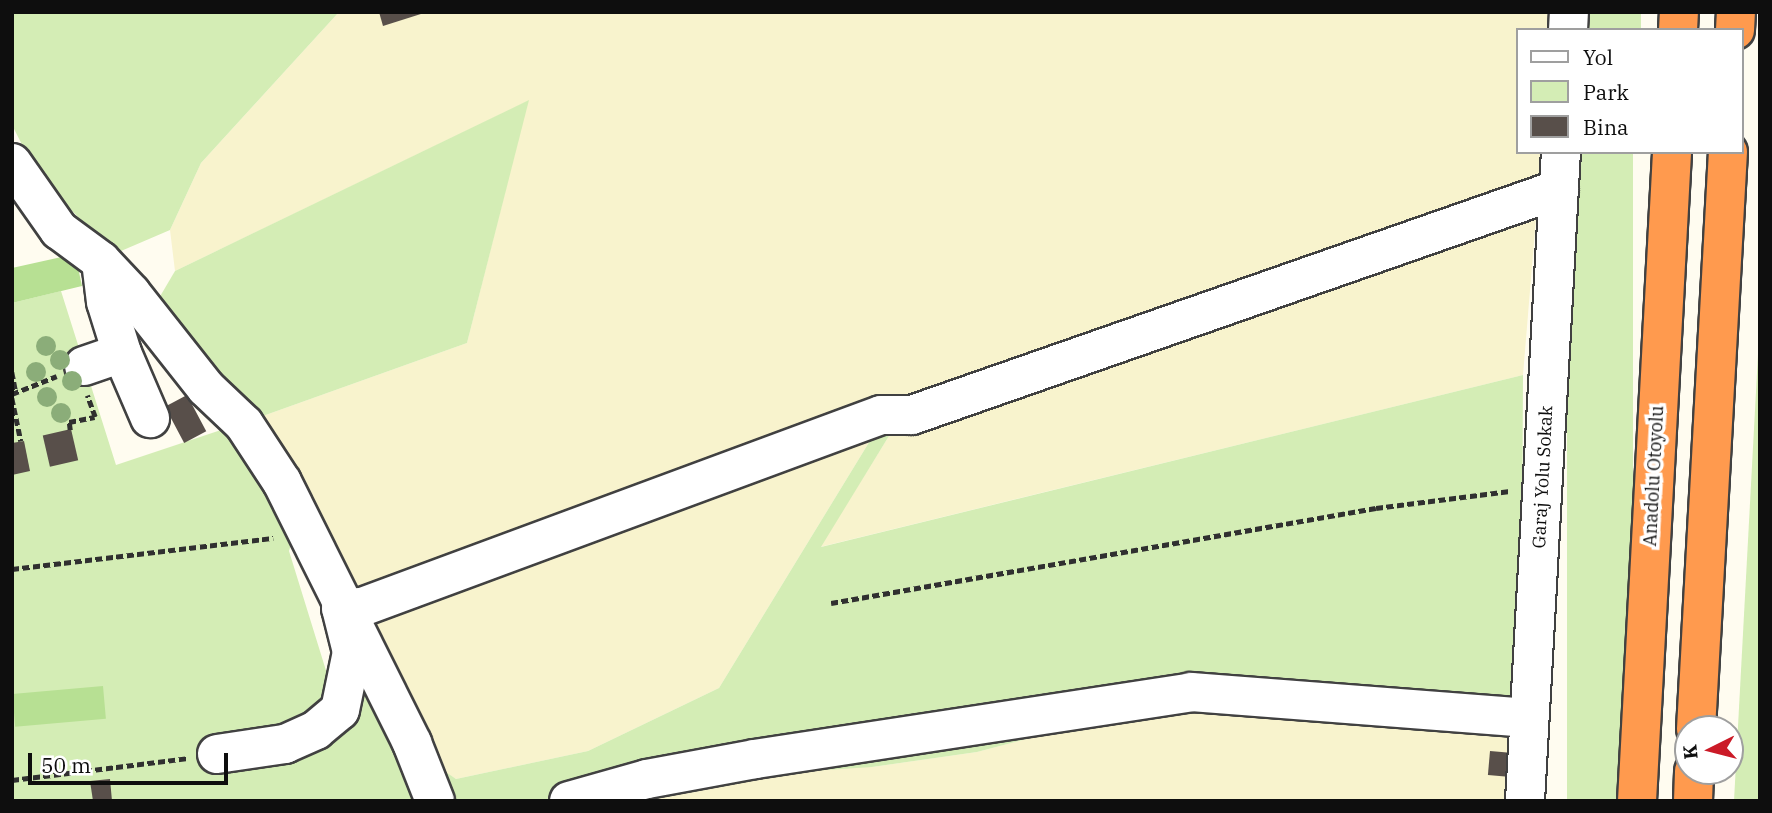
<!DOCTYPE html>
<style>
body{margin:0}
#map{position:relative;width:1772px;height:813px;overflow:hidden;background:#fffcf0;font-family:"IBM Plex Serif",serif}
div>[style]{position:absolute}
.farmland>*{inset:0;background:#f8f3cd}
.green>*{inset:0;background:#d4edb5;transform-origin:0 0}
.forest>*{inset:0;background:#b7e093;transform-origin:0 0}
.building>*{inset:0;background:#584f4a;transform-origin:0 0}
.path>*{height:4.5px;margin-top:-2.25px;transform-origin:0;background:repeating-linear-gradient(90deg,#303030 0 7px,transparent 0 10.5px)}
.roads{filter:drop-shadow(2px 0 #414141) drop-shadow(-2px 0 #414141) drop-shadow(0 2px #414141) drop-shadow(0 -2px #414141)}
.minor>*{height:38px;margin:-19px;padding:0 19px;transform-origin:19px;border-radius:19px;background:#fff}
.highway>*{height:38px;margin:-19px;padding:0 19px;transform-origin:19px;border-radius:19px;background:#ff9a4e}
.trees>*{width:20px;height:20px;margin:-10px;border-radius:50%;background:#8bad79}
span{translate:-50% -50%;white-space:nowrap;text-align:center;line-height:1.15;-webkit-text-stroke:7px #fff;paint-order:stroke}
.street-label{font-size:18px;color:#0e0e0e}
.frame{position:absolute;inset:0;border:14px solid #0e0e0e;pointer-events:none}
.legend{position:absolute;left:1516px;top:28px;width:228px;height:126px;box-sizing:border-box;background:#fff;border:2px solid #9f9f9f;margin:0;padding:9px 12px;list-style:none;font-size:21px;color:#0e0e0e}
.legend li{display:flex;align-items:center;gap:14px;height:35px}
.legend b{width:35px;border:2px solid #9f9f9f}
.north{position:absolute;left:1674px;top:715px;width:70px;height:70px;box-sizing:border-box;background:#fff;border:2px solid #9f9f9f;border-radius:50%;rotate:264deg;font-size:19px;font-weight:700;line-height:28px;text-align:center;color:#0e0e0e}
.north::after{content:'';display:block;margin:auto;width:24px;height:32px;background:#cb1a27;clip-path:polygon(50% 0,100% 100%,50% 72%,0 100%)}
.scale{position:absolute;left:28px;top:753px;width:200px;height:32px;box-sizing:border-box;border:4px solid #0e0e0e;border-top:0;padding-left:9px;font-size:21px;line-height:24px;white-space:nowrap;color:#0e0e0e;-webkit-text-stroke:5px #fff;paint-order:stroke}
</style>
<div id="map">
<div class="farmland">
<div style="clip-path:polygon(339px 12px,1554px 12px,1553px 30px,1518px 30px,1518px 152px,1548px 152px,1546px 184px,879px 426px,719px 688px,588px 751px,456px 779px,435px 766px,260px 417px,467px 343px,528px 101px,175px 271px,170px 230px,201px 163px)"></div>
<div style="clip-path:polygon(1537px 206px,1523px 375px,820px 547px,892px 431px)"></div>
<div style="clip-path:polygon(1141px 709px,1513px 723px,1510px 801px,639px 801px,668px 791px,815px 767px,872px 767px,977px 752px)"></div>
</div>
<div class="green">
<div style="clip-path:polygon(12px 12px,339px 12px,201px 163px,170px 230px,114px 254px,38px 176px,12px 125px)"></div>
<div style="left:1574px;top:12px;width:67px;height:18px"></div>
<div style="clip-path:polygon(529px 100px,467px 343px,260px 417px,152px 310px,175px 271px)"></div>
<div style="left:1567px;top:152px;width:66px;height:650px"></div>
<div style="clip-path:polygon(61px 291px,116px 465px,230px 427px,294px 535px,289px 551px,328px 677px,371px 673px,434px 764px,456px 779px,588px 751px,719px 688px,879px 426px,892px 431px,821px 547px,1523px 375px,1522px 565px,1513px 723px,1141px 709px,977px 752px,872px 767px,765px 774px,639px 801px,12px 801px,12px 303px)"></div>
<div style="clip-path:polygon(1760px 317px,1760px 801px,1734px 801px)"></div>
</div>
<div class="forest">
<div style="clip-path:polygon(75px 254px,82px 286px,12px 303px,12px 268px)"></div>
<div style="left:103px;top:686px;width:33px;height:91px;rotate:85deg"></div>
</div>
<div class="building">
<div style="clip-path:polygon(379px 12px,424px 12px,424px 13px,383px 26px)"></div>
<div style="left:187px;top:395px;width:41px;height:25px;rotate:62deg"></div>
<div style="left:71px;top:429px;width:32px;height:29px;rotate:77deg"></div>
<div style="clip-path:polygon(24px 441px,30px 471px,12px 475px,12px 443px)"></div>
<div style="left:1490px;top:751px;width:23px;height:24px;rotate:5deg"></div>
<div style="clip-path:polygon(110px 779px,112px 801px,93px 801px,90px 781px)"></div>
</div>
<div class="path">
<div style="left:12px;top:372px;width:21px;rotate:79deg"></div>
<div style="left:12px;top:394px;width:48px;rotate:-21.8deg"></div>
<div style="left:12px;top:398px;width:44px;rotate:78.2deg"></div>
<div style="left:70px;top:430px;width:8px;rotate:-97deg"></div>
<div style="left:69px;top:422px;width:26px;rotate:-11deg"></div>
<div style="left:95px;top:417px;width:23px;rotate:-110deg"></div>
<div style="left:12px;top:569px;width:263px;rotate:-6.8deg"></div>
<div style="left:831px;top:603px;width:553px;rotate:-9.89deg"></div>
<div style="left:1376px;top:508px;width:135px;rotate:-7.2deg"></div>
<div style="left:12px;top:780px;width:177px;rotate:-7.1deg"></div>
</div>
<div class="roads">
<div class="minor">
<div style="left:1568px;top:30px;width:18px;rotate:-87deg"></div>
<div style="left:12px;top:163px;width:82px;rotate:55deg"></div>
<div style="left:59px;top:230px;width:52px;rotate:36.4deg"></div>
<div style="left:101px;top:261px;width:44px;rotate:46.8deg"></div>
<div style="left:131px;top:293px;width:121px;rotate:51.7deg"></div>
<div style="left:206px;top:388px;width:52px;rotate:43.5deg"></div>
<div style="left:244px;top:424px;width:69px;rotate:56.8deg"></div>
<div style="left:282px;top:482px;width:292px;rotate:63.5deg"></div>
<div style="left:412px;top:743px;width:62px;rotate:68.4deg"></div>
<div style="left:122px;top:353px;width:71px;rotate:66.7deg"></div>
<div style="left:84px;top:366px;width:40px;rotate:-18.9deg"></div>
<div style="left:122px;top:353px;width:53px;rotate:-107.4deg"></div>
<div style="left:106px;top:302px;width:41px;rotate:-97deg"></div>
<div style="left:217px;top:754px;width:69px;rotate:-8.4deg"></div>
<div style="left:285px;top:744px;width:34px;rotate:-24deg"></div>
<div style="left:316px;top:730px;width:31px;rotate:-40deg"></div>
<div style="left:340px;top:710px;width:59px;rotate:-78.3deg"></div>
<div style="left:352px;top:652px;width:45px;rotate:-104deg"></div>
<div style="left:341px;top:608px;width:21px;rotate:-3deg"></div>
<div style="left:362px;top:607px;width:553px;rotate:-20.3deg"></div>
<div style="left:881px;top:415px;width:31px"></div>
<div style="left:912px;top:415px;width:685px;rotate:-19.25deg"></div>
<div style="left:569px;top:801px;width:81px;rotate:-15.8deg"></div>
<div style="left:647px;top:779px;width:110px;rotate:-10.5deg"></div>
<div style="left:755px;top:759px;width:441px;rotate:-8.7deg"></div>
<div style="left:1191px;top:692px;width:339px;rotate:4.4deg"></div>
<div style="left:1525px;top:801px;width:650px;rotate:-86.83deg"></div>
</div>
<div class="highway">
<div style="left:1678px;top:30px;width:18px;rotate:-87deg"></div>
<div style="left:1735px;top:30px;width:18px;rotate:-87deg"></div>
<div style="left:1696px;top:729px;width:578px;rotate:-86.83deg"></div>
<div style="left:1637px;top:801px;width:650px;rotate:-86.91deg"></div>
<div style="left:1693px;top:801px;width:30px;rotate:-88deg"></div>
</div>
</div>
<div class="trees">
<div style="left:46px;top:346px"></div>
<div style="left:60px;top:360px"></div>
<div style="left:36px;top:372px"></div>
<div style="left:72px;top:381px"></div>
<div style="left:47px;top:397px"></div>
<div style="left:61px;top:413px"></div>
</div>
<div class="street-label">
<span style="left:1654px;top:476px;rotate:-87deg">Anadolu Otoyolu</span>
<span style="left:1543px;top:477px;rotate:-87deg">Garaj Yolu Sokak</span>
</div>
<div class="frame"></div>
<ul class="legend">
<li><b style="height:9px;background:#fff"></b>Yol</li>
<li><b style="height:19px;background:#d4edb5"></b>Park</li>
<li><b style="height:19px;background:#584f4a"></b>Bina</li>
</ul>
<div class="north">K</div>
<div class="scale">50 m</div>
</div>
